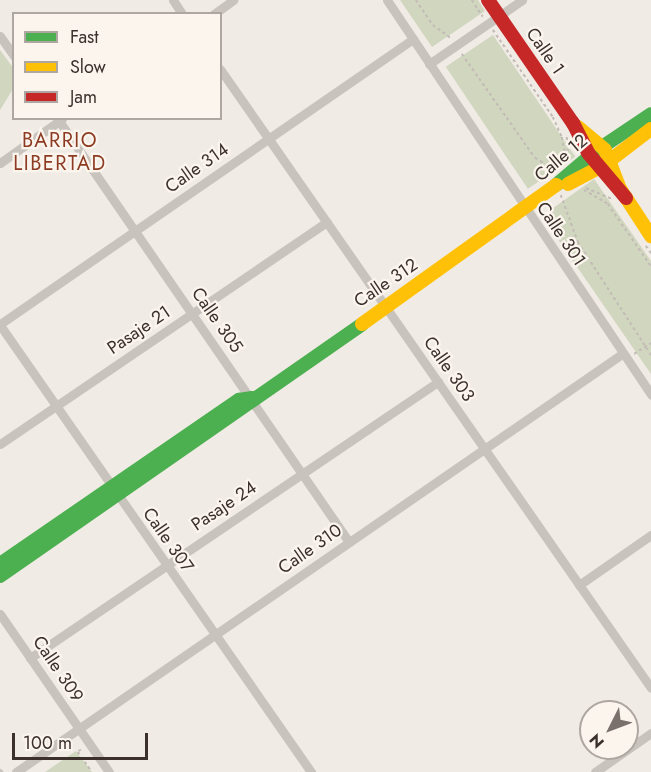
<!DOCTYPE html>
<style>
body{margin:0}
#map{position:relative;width:651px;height:772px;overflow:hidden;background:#f0ebe5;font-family:Jost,sans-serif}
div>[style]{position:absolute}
.green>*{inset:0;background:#d1d6bf;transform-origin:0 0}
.path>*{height:1.5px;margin-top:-0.75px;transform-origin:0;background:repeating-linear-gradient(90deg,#c2bbb6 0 3px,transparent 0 6px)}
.lane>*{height:4.5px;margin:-2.25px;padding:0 2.25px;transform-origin:2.25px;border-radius:2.25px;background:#c9c3be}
.street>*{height:9px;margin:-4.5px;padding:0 4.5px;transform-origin:4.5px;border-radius:4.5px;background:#c9c3be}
.fast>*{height:14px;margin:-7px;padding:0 7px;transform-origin:7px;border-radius:7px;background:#4caf50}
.slow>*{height:14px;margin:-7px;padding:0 7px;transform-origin:7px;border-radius:7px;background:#ffc107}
.jam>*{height:14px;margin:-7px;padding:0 7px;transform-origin:7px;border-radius:7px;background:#c62828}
span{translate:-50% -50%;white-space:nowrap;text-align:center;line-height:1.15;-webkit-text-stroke:4.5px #fbf5ee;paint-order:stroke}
.street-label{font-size:18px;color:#3b302b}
.neighbourhood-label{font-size:20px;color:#8c3b22;letter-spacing:1.5px}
.legend{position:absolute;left:12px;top:12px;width:210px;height:108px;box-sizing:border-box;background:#fbf5ee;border:2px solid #aea6a0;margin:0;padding:8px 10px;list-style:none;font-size:18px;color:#3b302b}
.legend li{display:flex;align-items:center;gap:12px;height:30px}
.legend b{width:30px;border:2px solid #aea6a0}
.north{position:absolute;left:579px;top:700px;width:60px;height:60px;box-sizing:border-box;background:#fbf5ee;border:2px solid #aea6a0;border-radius:50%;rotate:228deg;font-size:16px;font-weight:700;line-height:24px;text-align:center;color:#3b302b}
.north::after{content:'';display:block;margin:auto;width:21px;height:27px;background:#7a716c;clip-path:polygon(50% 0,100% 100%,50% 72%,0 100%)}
.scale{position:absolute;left:12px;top:733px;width:136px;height:27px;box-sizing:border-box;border:3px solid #3b302b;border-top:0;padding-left:8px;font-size:18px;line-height:21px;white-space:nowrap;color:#3b302b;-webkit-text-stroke:4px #fbf5ee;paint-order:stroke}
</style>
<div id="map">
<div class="green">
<div style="clip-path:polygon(400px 0,478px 0,485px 11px,432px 47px)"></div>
<div style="left:493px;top:35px;width:147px;height:57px;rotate:56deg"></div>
<div style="clip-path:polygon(0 50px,14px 69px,13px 89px,0 110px)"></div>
<div style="clip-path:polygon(594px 179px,651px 261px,651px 374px,542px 216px)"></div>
<div style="clip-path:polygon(76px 751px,92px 772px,45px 772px)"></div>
</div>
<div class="path">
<div style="left:416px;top:0;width:30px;rotate:56deg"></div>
<div style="left:433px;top:25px;width:22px;rotate:36deg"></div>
<div style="left:472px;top:0;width:20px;rotate:57deg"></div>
<div style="left:493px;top:30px;width:106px;rotate:55.4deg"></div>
<div style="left:553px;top:117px;width:22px;rotate:66deg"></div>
<div style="left:562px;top:137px;width:23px;rotate:80deg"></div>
<div style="left:462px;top:54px;width:127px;rotate:54.9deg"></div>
<div style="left:535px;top:158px;width:24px;rotate:30deg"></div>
<div style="left:567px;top:137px;width:22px;rotate:87deg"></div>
<div style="left:586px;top:188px;width:28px;rotate:23deg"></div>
<div style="left:584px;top:190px;width:28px;rotate:30deg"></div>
<div style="left:608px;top:204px;width:75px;rotate:55.3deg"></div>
<div style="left:561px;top:195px;width:50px;rotate:70.1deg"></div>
<div style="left:578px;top:242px;width:135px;rotate:57.1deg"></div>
<div style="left:646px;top:246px;width:9px;rotate:54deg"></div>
<div style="left:634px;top:354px;width:20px;rotate:-33deg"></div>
<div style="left:81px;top:750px;width:4px;rotate:146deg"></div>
<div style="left:78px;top:752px;width:24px;rotate:55deg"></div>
</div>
<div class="lane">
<div style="left:0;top:771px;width:1px;rotate:45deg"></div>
</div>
<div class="street">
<div style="left:173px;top:0;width:17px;rotate:57deg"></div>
<div style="left:387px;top:0;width:475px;rotate:56.2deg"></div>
<div style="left:214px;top:14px;width:24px;rotate:-36deg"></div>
<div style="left:0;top:36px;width:24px;rotate:55deg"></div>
<div style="left:429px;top:64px;width:113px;rotate:-34.5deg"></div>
<div style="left:220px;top:69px;width:754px;rotate:55.15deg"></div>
<div style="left:57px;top:118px;width:515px;rotate:55.45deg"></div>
<div style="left:0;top:163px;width:76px;rotate:-35.4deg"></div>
<div style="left:0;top:324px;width:502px;rotate:-34.61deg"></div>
<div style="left:0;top:325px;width:545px;rotate:55.17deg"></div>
<div style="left:0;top:444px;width:395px;rotate:-34.2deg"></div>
<div style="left:579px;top:585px;width:88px;rotate:-34.8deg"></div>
<div style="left:0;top:614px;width:192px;rotate:55.4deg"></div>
<div style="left:30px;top:658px;width:493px;rotate:-34.1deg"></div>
<div style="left:16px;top:772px;width:736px;rotate:-34.6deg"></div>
<div style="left:595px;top:772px;width:68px;rotate:-34.9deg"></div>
</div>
<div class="fast">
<div style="left:556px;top:185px;width:52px;rotate:-40.4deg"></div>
<div style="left:596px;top:151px;width:66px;rotate:-33.9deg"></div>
<div style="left:0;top:564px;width:290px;rotate:-34.5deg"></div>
<div style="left:239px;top:400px;width:13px;rotate:-9deg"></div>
<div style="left:0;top:576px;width:441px;rotate:-34.8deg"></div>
</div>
<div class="slow">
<div style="left:578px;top:127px;width:35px;rotate:40deg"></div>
<div style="left:605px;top:150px;width:40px;rotate:69deg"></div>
<div style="left:619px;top:187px;width:59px;rotate:56.9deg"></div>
<div style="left:568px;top:184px;width:41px;rotate:-27.8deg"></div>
<div style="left:604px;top:165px;width:59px;rotate:-37.5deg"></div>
<div style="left:362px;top:324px;width:239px;rotate:-35.6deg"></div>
</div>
<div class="jam">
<div style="left:488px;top:0;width:150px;rotate:55.4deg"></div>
<div style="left:573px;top:123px;width:34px;rotate:63deg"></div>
<div style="left:588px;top:153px;width:59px;rotate:49.8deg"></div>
</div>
<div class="street-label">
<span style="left:545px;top:51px;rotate:55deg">Calle 1</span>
<span style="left:561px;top:158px;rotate:-40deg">Calle 12</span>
<span style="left:197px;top:168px;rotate:-35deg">Calle 314</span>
<span style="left:561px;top:234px;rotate:56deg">Calle 301</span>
<span style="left:386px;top:283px;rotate:-34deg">Calle 312</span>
<span style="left:217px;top:320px;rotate:55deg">Calle 305</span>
<span style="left:139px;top:330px;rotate:-34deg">Pasaje 21</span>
<span style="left:449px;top:369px;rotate:55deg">Calle 303</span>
<span style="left:224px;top:506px;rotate:-34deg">Pasaje 24</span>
<span style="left:168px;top:540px;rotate:55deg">Calle 307</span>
<span style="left:310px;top:549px;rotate:-35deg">Calle 310</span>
<span style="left:58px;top:669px;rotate:56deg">Calle 309</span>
</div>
<div class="neighbourhood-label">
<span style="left:60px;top:152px">BARRIO<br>LIBERTAD</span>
</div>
<ul class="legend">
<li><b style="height:8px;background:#4caf50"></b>Fast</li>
<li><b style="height:8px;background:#ffc107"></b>Slow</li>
<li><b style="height:8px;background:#c62828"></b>Jam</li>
</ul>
<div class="north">N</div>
<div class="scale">100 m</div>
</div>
